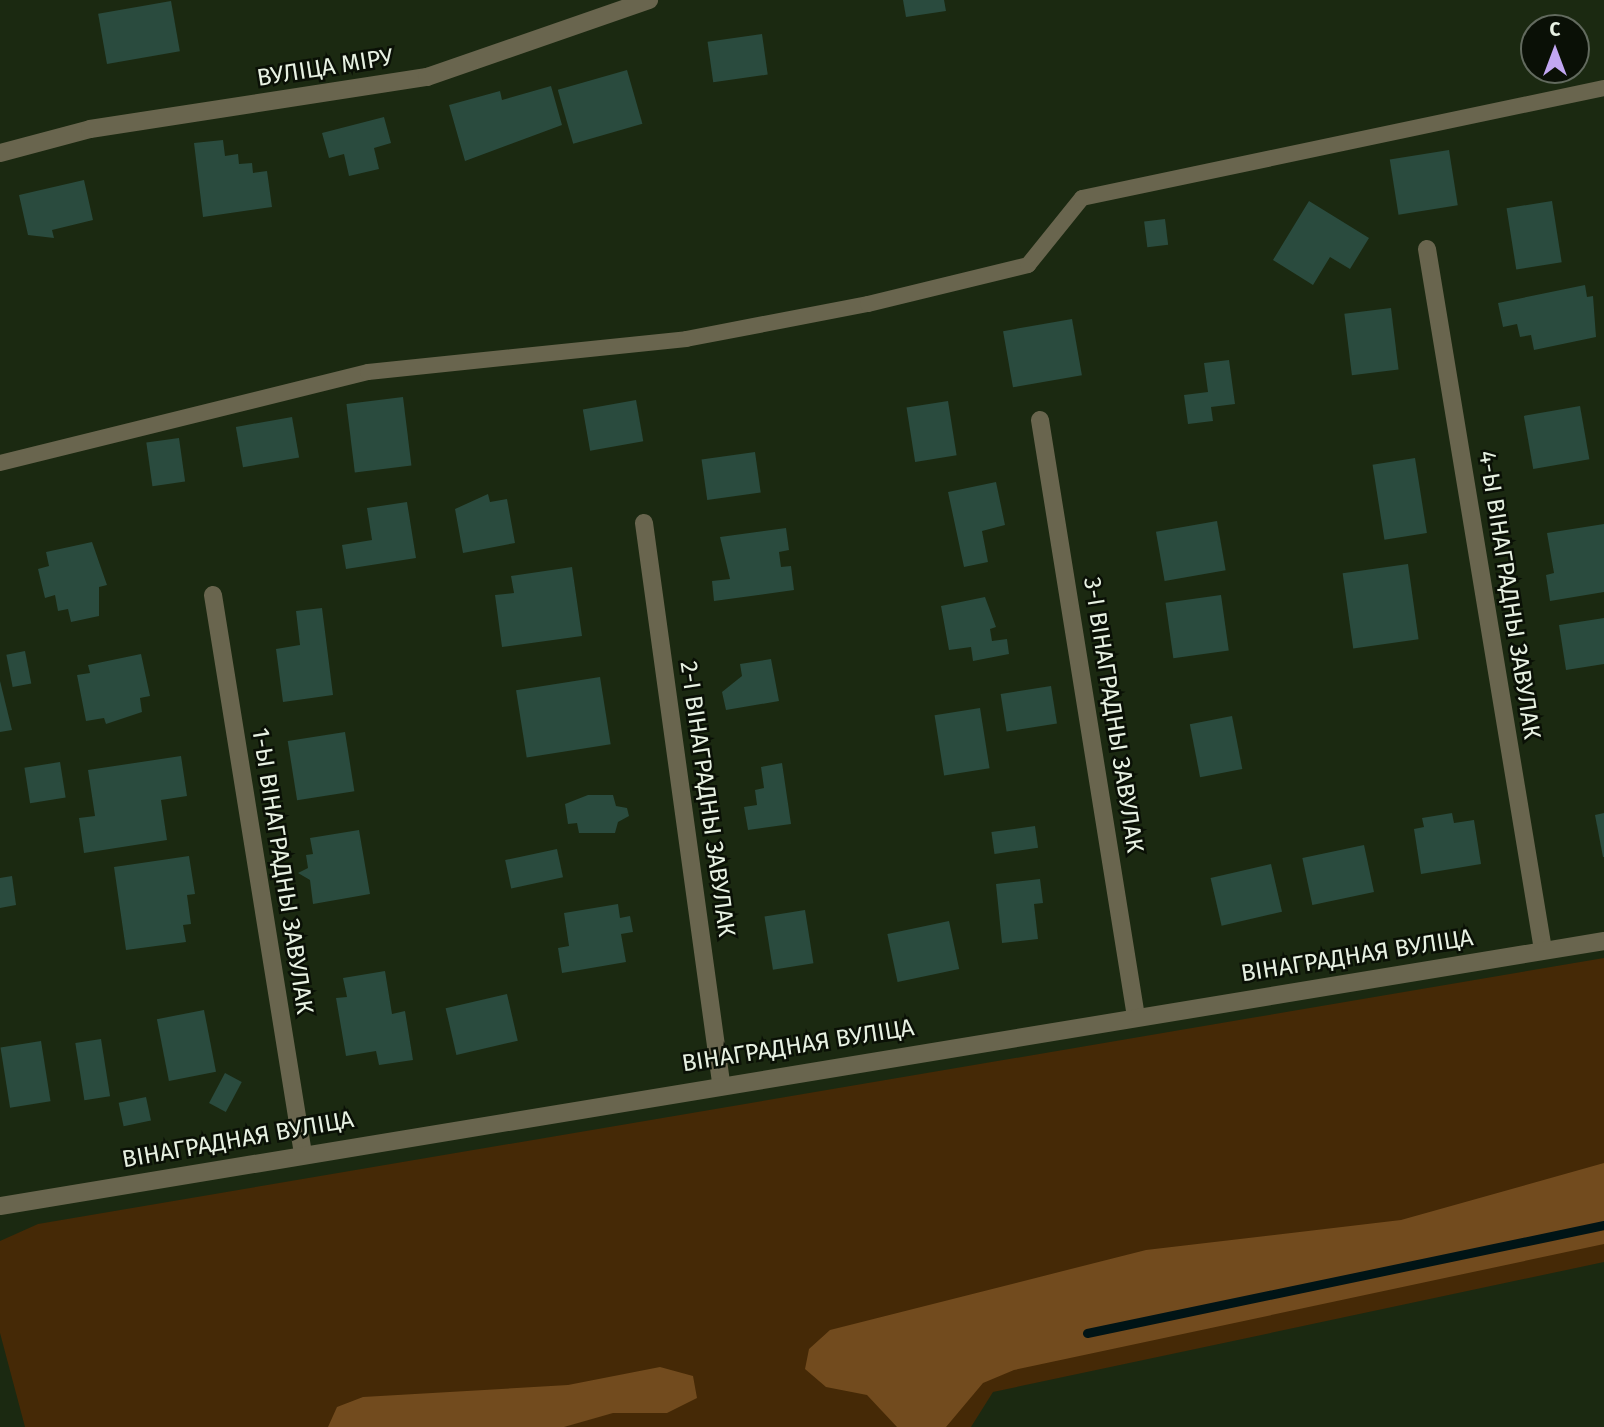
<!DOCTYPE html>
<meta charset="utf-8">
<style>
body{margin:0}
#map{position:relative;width:1604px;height:1427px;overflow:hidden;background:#1b2911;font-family:"Fira Sans",sans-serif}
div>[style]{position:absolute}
.green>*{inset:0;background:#452906}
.forest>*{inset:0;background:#724b1e}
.stream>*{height:9px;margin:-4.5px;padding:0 4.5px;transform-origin:4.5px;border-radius:4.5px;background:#001416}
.building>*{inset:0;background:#2a4b3e;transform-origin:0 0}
.lane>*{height:16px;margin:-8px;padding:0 8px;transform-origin:8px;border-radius:8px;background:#69654e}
.street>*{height:18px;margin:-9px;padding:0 9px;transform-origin:9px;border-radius:9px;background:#69654e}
span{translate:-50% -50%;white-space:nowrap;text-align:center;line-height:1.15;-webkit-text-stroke:5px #0a1006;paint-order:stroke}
.street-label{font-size:24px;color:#e7f1e2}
.north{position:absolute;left:1520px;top:14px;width:70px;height:70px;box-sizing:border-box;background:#0a1006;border:2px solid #626a5e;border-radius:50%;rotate:0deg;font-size:19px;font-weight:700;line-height:28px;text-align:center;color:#e7f1e2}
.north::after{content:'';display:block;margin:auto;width:24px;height:32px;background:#c2a7f2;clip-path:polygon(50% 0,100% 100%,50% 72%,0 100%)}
</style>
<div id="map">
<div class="green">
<div style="clip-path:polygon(1604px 958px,1604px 1262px,993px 1392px,971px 1427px,25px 1427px,0 1333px,0 1241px,38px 1224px)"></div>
</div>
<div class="forest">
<div style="clip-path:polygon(1604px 1163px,1604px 1244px,1014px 1370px,983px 1383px,946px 1427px,897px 1427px,867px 1395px,826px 1387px,805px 1369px,809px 1349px,830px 1330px,1146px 1250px,1401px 1220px)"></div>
<div style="clip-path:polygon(660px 1367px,693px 1376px,697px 1398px,667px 1413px,613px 1413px,564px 1427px,328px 1427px,337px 1407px,363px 1397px,568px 1385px)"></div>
</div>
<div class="stream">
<div style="left:1087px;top:1333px;width:528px;rotate:-11.8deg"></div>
</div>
<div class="building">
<div style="clip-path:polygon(903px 0,944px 0,946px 11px,906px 17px)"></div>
<div style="left:171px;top:1px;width:51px;height:74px;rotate:80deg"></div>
<div style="left:762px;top:34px;width:41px;height:55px;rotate:82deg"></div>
<div style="left:627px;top:70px;width:56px;height:72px;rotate:74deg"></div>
<div style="clip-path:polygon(551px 86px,562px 125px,465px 161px,449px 105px,500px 91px,502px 100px)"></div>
<div style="clip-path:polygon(384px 117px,391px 143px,374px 148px,379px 169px,349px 176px,344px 154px,329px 158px,322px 133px)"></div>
<div style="clip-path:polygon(223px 140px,225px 156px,238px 154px,239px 164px,252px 163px,253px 173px,267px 171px,272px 207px,203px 217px,194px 143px)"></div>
<div style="left:1449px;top:150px;width:56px;height:60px;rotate:81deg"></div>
<div style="clip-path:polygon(84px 180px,93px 220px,52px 230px,54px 238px,28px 235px,19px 195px)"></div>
<div style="clip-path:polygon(1309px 201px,1369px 238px,1350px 269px,1330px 257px,1313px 285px,1273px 260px)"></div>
<div style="left:1552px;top:201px;width:62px;height:46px;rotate:81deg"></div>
<div style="left:1165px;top:219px;width:26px;height:21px;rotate:83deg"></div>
<div style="clip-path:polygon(1585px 285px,1587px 297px,1593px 296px,1596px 337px,1534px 350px,1531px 335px,1520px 337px,1517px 324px,1503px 327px,1498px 303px)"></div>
<div style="left:1391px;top:308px;width:62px;height:47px;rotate:83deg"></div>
<div style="left:1072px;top:319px;width:57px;height:70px;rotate:80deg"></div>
<div style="clip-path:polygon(1229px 360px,1235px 404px,1211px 407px,1213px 421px,1188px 424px,1184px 395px,1208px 392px,1204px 363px)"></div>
<div style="left:403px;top:397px;width:69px;height:57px;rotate:83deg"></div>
<div style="left:636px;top:400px;width:42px;height:54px;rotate:80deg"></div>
<div style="left:948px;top:401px;width:55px;height:42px;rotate:81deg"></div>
<div style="left:1580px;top:406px;width:54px;height:57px;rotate:80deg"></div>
<div style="left:292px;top:417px;width:41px;height:57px;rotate:80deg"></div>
<div style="left:179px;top:438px;width:44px;height:33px;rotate:82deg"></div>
<div style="left:755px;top:452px;width:41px;height:54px;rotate:82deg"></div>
<div style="left:1415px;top:458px;width:76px;height:43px;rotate:81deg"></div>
<div style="clip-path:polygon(996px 482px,1005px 525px,982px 531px,988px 562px,964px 567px,948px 492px)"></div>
<div style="clip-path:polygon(488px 494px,490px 502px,507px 499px,515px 543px,463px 553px,455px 509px)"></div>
<div style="clip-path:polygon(407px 502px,416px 558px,346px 569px,342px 545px,372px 540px,367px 508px)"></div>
<div style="left:1217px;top:521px;width:50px;height:62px;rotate:80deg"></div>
<div style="clip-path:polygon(1604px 524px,1604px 592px,1550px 601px,1546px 575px,1554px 573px,1547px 533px)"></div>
<div style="clip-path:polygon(786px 528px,789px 550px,779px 552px,781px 567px,791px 566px,794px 590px,714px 601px,712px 581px,730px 579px,720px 537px)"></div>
<div style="clip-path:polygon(92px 542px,107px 585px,99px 587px,99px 616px,71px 622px,68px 609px,58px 611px,55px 595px,45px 598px,38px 569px,49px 566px,46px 552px)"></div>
<div style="left:1408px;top:564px;width:76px;height:66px;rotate:82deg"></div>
<div style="clip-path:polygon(572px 567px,582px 636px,502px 647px,495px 595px,514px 593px,511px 576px)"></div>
<div style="left:1221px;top:595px;width:56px;height:56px;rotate:82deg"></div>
<div style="clip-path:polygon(985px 597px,996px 627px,990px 629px,992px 641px,1007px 639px,1009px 654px,973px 661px,971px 647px,949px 650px,941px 606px)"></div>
<div style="clip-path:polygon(322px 608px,333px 695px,283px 702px,276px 649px,300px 645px,296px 611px)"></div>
<div style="clip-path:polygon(1604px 618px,1604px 664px,1566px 670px,1559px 625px)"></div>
<div style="left:25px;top:651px;width:33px;height:19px;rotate:79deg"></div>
<div style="clip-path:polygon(141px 654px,150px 696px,140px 698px,142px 712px,106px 724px,104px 718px,86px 721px,77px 675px,90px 673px,88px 665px)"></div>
<div style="clip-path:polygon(771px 659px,779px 701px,726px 710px,722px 692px,742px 676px,740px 664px)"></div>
<div style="left:600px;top:677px;width:68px;height:85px;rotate:81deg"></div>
<div style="clip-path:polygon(0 681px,12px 730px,0 732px)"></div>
<div style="left:1051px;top:686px;width:38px;height:51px;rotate:81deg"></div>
<div style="left:980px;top:708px;width:61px;height:46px;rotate:81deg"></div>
<div style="left:1232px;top:716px;width:54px;height:43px;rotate:79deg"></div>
<div style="left:345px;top:732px;width:60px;height:58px;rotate:81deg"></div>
<div style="clip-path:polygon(181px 756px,187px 796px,161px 800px,167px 840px,84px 853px,79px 818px,95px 816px,88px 770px)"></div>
<div style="left:60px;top:762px;width:36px;height:36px;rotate:81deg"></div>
<div style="clip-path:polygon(782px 763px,791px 824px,748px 830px,744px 807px,757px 805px,755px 790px,764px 788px,761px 767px)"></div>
<div style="clip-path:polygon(588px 795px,613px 795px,616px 806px,627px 808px,629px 816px,618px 822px,615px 833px,579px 833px,577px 823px,568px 824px,565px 804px)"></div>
<div style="clip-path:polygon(1452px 813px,1454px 823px,1474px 820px,1481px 864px,1421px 874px,1414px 829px,1424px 827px,1422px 818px)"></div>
<div style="clip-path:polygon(1604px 813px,1604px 857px,1603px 857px,1595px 815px)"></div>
<div style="left:1035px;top:826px;width:22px;height:44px;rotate:82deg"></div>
<div style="clip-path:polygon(359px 830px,370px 894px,313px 904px,310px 880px,298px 873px,308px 868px,306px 855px,313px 854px,310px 838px)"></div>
<div style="left:1364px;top:845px;width:48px;height:63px;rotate:78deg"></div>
<div style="left:557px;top:849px;width:29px;height:53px;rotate:78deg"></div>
<div style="clip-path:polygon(189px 856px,195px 894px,187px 895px,191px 924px,183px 925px,186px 942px,126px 950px,114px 867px)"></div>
<div style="left:1271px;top:864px;width:49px;height:62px;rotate:77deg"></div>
<div style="clip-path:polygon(12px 876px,16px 905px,0 908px,0 878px)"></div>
<div style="clip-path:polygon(1040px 879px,1043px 903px,1034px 904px,1038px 939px,1002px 943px,996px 884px)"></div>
<div style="clip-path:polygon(618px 904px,620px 918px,630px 916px,633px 932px,621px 934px,626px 962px,562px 973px,558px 948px,569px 946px,564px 913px)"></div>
<div style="left:805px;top:910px;width:54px;height:41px;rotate:81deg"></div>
<div style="left:949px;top:921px;width:49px;height:63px;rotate:78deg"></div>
<div style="clip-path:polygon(385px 971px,392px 1014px,405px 1011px,413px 1060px,379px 1065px,376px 1051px,346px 1056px,336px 998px,347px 997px,343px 978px)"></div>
<div style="left:507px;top:994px;width:48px;height:63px;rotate:77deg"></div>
<div style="left:204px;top:1010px;width:63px;height:48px;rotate:79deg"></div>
<div style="left:101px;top:1039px;width:58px;height:26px;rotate:81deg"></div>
<div style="left:41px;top:1041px;width:61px;height:41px;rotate:81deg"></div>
<div style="left:225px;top:1073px;width:19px;height:34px;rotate:28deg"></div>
<div style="left:146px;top:1097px;width:24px;height:28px;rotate:78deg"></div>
</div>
<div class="lane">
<div style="left:0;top:463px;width:379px;rotate:-13.9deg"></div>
<div style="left:368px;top:372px;width:320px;rotate:-5.9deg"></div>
<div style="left:686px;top:339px;width:185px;rotate:-10.9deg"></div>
<div style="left:868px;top:304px;width:165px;rotate:-13.7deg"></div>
<div style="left:1028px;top:265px;width:86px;rotate:-51.1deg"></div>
<div style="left:1082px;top:198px;width:533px;rotate:-11.9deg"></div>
</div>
<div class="street">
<div style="left:0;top:153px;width:93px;rotate:-14.9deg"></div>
<div style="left:90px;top:129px;width:341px;rotate:-8.8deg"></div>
<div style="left:427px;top:77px;width:235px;rotate:-19.1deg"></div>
<div style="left:1427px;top:249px;width:711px;rotate:80.6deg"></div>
<div style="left:1040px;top:420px;width:605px;rotate:80.86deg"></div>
<div style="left:644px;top:523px;width:564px;rotate:82.16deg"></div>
<div style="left:213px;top:595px;width:566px;rotate:80.85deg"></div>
<div style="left:0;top:1206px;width:1626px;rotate:-9.38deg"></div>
</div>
<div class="street-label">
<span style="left:325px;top:68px;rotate:-9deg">ВУЛІЦА МІРУ</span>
<span style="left:1509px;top:595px;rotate:81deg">4-Ы ВІНАГРАДНЫ ЗАВУЛАК</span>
<span style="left:1113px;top:715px;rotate:81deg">3-І ВІНАГРАДНЫ ЗАВУЛАК</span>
<span style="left:707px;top:799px;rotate:82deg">2-І ВІНАГРАДНЫ ЗАВУЛАК</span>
<span style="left:282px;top:871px;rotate:81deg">1-Ы ВІНАГРАДНЫ ЗАВУЛАК</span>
<span style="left:1357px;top:956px;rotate:-9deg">ВІНАГРАДНАЯ ВУЛІЦА</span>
<span style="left:798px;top:1046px;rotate:-9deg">ВІНАГРАДНАЯ ВУЛІЦА</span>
<span style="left:238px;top:1140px;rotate:-10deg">ВІНАГРАДНАЯ ВУЛІЦА</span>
</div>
<div class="north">С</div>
</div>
